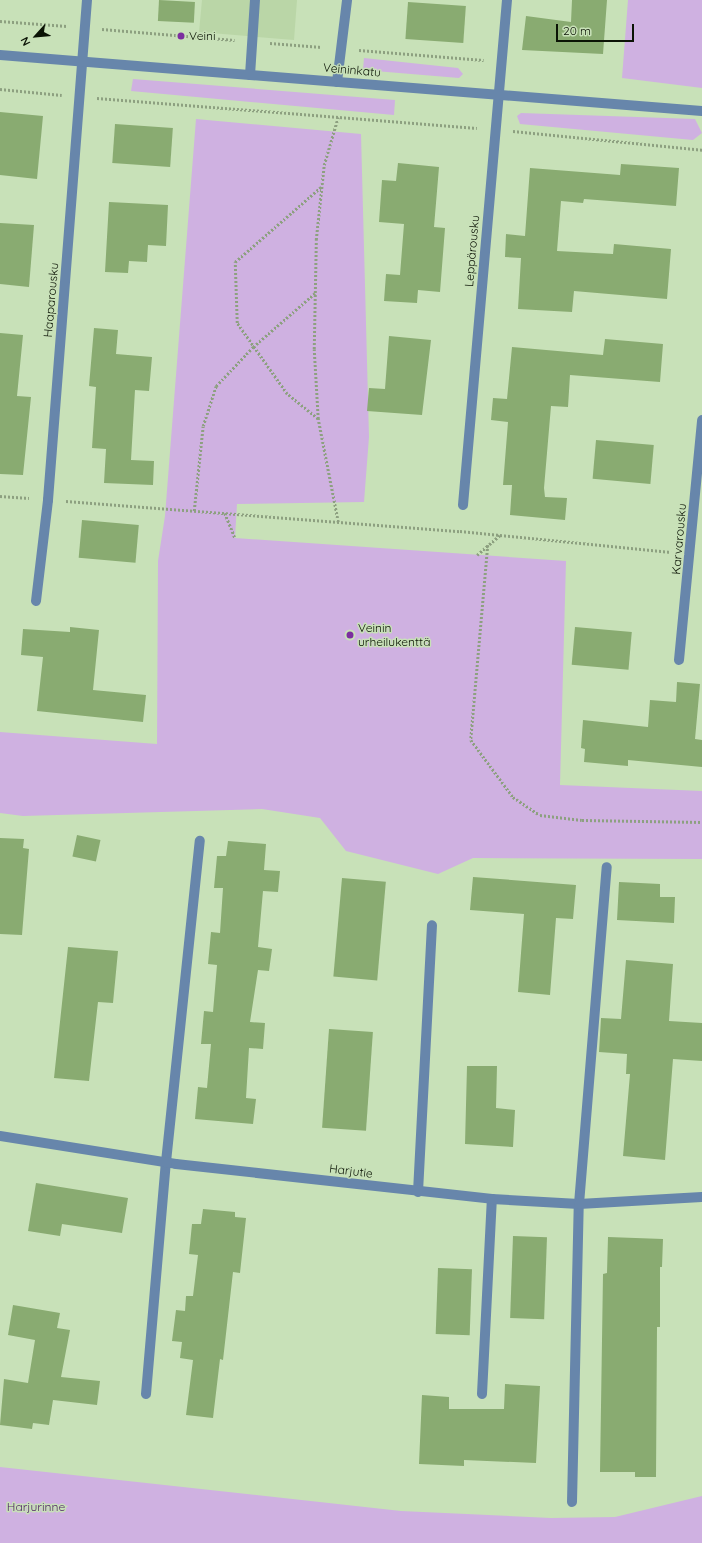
<!DOCTYPE html>
<meta charset="utf-8">
<style>
body{margin:0}
#map{position:relative;width:702px;height:1543px;overflow:hidden;background:#c8e1b8;font-family:Quicksand,sans-serif}
div>[style]{position:absolute}
.built>*{inset:0;background:#bad6a7}
.green>*{inset:0;background:#cfb1e1}
.building>*{inset:0;background:#89ab71;transform-origin:0 0}
.path>*{height:2.5px;margin-top:-1.25px;transform-origin:0;background:repeating-linear-gradient(90deg,#8da080 0 2px,transparent 0 4px)}
.service>*{height:10px;margin:-5px;padding:0 5px;transform-origin:5px;border-radius:5px;background:#6786ab}
.minor>*{height:10px;margin:-5px;padding:0 5px;transform-origin:5px;border-radius:5px;background:#6786ab}
.tertiary>*{height:10px;margin:-5px;padding:0 5px;transform-origin:5px;border-radius:5px;background:#6786ab}
.dots>*{width:11px;height:11px;translate:-50% -50%;box-sizing:border-box;border:2px solid #c8e1b8;border-radius:50%}
span{translate:-50% -50%;white-space:nowrap;text-align:center;line-height:1.15;-webkit-text-stroke:3px #c8e1b8;paint-order:stroke}
.poi-label{font-size:12px;color:#0b1305}
.left{translate:0 -50%;text-align:left}
.street-label{font-size:12px;color:#0b1305}
.park-label{font-size:12px;color:#512366}
.north{position:absolute;left:16px;top:16px;width:40px;height:40px;-webkit-text-stroke:3px #c8e1b8;paint-order:stroke;rotate:243deg;font-size:11px;font-weight:700;line-height:16px;text-align:center;color:#0b1305}
.north::after{content:'';display:block;margin:auto;width:14px;height:18px;background:#0b1305;clip-path:polygon(50% 0,100% 100%,50% 72%,0 100%)}
.scale{position:absolute;left:556px;top:24px;width:78px;height:18px;box-sizing:border-box;border:2px solid #0b1305;border-top:0;padding-left:5px;font-size:12px;line-height:14px;white-space:nowrap;color:#0b1305;-webkit-text-stroke:3px #c8e1b8;paint-order:stroke}
</style>
<div id="map">
<div class="built">
<div style="clip-path:polygon(202px 0,297px 0,294px 40px,199px 32px)"></div>
</div>
<div class="green">
<div style="clip-path:polygon(628px 0,702px 0,702px 88px,622px 78px)"></div>
<div style="clip-path:polygon(364px 58px,458px 68px,463px 74px,459px 78px,363px 70px)"></div>
<div style="clip-path:polygon(133px 79px,395px 100px,394px 115px,131px 91px)"></div>
<div style="clip-path:polygon(521px 113px,695px 119px,702px 133px,693px 140px,520px 124px,517px 116px)"></div>
<div style="clip-path:polygon(196px 119px,361px 134px,369px 437px,364px 502px,237px 504px,235px 538px,566px 561px,560px 785px,702px 791px,702px 859px,473px 858px,438px 874px,346px 851px,320px 818px,262px 809px,23px 816px,0 813px,0 732px,157px 744px,158px 561px,165px 516px)"></div>
<div style="clip-path:polygon(0 1467px,401px 1511px,551px 1518px,615px 1517px,702px 1496px,702px 1543px,0 1543px)"></div>
</div>
<div class="building">
<div style="left:159px;top:0;width:36px;height:21px;rotate:3deg"></div>
<div style="clip-path:polygon(572px 0,607px 0,603px 54px,522px 50px,526px 16px,571px 22px)"></div>
<div style="left:408px;top:2px;width:58px;height:37px;rotate:4deg"></div>
<div style="clip-path:polygon(0 112px,43px 116px,37px 179px,0 175px)"></div>
<div style="left:115px;top:124px;width:58px;height:39px;rotate:4deg"></div>
<div style="clip-path:polygon(398px 163px,439px 167px,434px 227px,445px 228px,440px 292px,418px 290px,417px 303px,384px 301px,386px 274px,400px 275px,404px 224px,379px 222px,382px 180px,396px 181px)"></div>
<div style="clip-path:polygon(621px 164px,679px 168px,676px 206px,584px 199px,583px 203px,561px 201px,557px 251px,613px 254px,614px 244px,671px 249px,667px 299px,574px 291px,572px 312px,518px 309px,521px 258px,505px 257px,506px 234px,525px 236px,530px 168px,620px 175px)"></div>
<div style="clip-path:polygon(109px 202px,168px 205px,166px 246px,148px 245px,147px 262px,129px 261px,128px 273px,105px 272px)"></div>
<div style="clip-path:polygon(0 223px,34px 225px,29px 287px,0 284px)"></div>
<div style="clip-path:polygon(94px 328px,118px 330px,116px 354px,152px 357px,149px 391px,135px 390px,131px 460px,154px 461px,153px 485px,104px 483px,106px 449px,92px 448px,96px 387px,89px 386px)"></div>
<div style="clip-path:polygon(0 333px,23px 335px,17px 396px,31px 397px,23px 475px,0 474px)"></div>
<div style="clip-path:polygon(389px 336px,431px 340px,422px 415px,367px 411px,369px 388px,385px 389px)"></div>
<div style="clip-path:polygon(605px 339px,663px 344px,660px 382px,570px 375px,568px 407px,551px 406px,544px 488px,545px 497px,567px 498px,565px 520px,510px 515px,512px 485px,503px 485px,508px 422px,491px 420px,493px 398px,507px 399px,512px 347px,603px 355px)"></div>
<div style="left:596px;top:440px;width:58px;height:39px;rotate:5deg"></div>
<div style="left:82px;top:520px;width:57px;height:38px;rotate:5deg"></div>
<div style="clip-path:polygon(70px 627px,99px 630px,93px 690px,146px 695px,143px 722px,37px 711px,43px 657px,21px 655px,23px 629px,70px 632px)"></div>
<div style="left:575px;top:627px;width:57px;height:38px;rotate:5deg"></div>
<div style="clip-path:polygon(677px 682px,700px 684px,695px 739px,702px 740px,702px 767px,628px 760px,628px 766px,584px 762px,585px 749px,581px 748px,583px 720px,648px 727px,650px 700px,676px 702px)"></div>
<div style="left:77px;top:835px;width:24px;height:22px;rotate:12deg"></div>
<div style="clip-path:polygon(0 838px,24px 839px,23px 848px,29px 849px,22px 935px,0 934px)"></div>
<div style="clip-path:polygon(228px 841px,266px 844px,264px 870px,280px 871px,278px 892px,263px 891px,258px 947px,272px 949px,269px 971px,258px 970px,250px 1022px,265px 1023px,263px 1049px,249px 1048px,246px 1098px,256px 1099px,253px 1124px,195px 1119px,198px 1087px,207px 1088px,211px 1044px,201px 1044px,204px 1011px,213px 1012px,217px 965px,208px 964px,211px 932px,220px 933px,223px 888px,214px 888px,217px 856px,226px 856px)"></div>
<div style="clip-path:polygon(473px 877px,576px 885px,573px 919px,556px 918px,550px 995px,518px 992px,524px 914px,470px 910px)"></div>
<div style="left:342px;top:878px;width:44px;height:99px;rotate:5deg"></div>
<div style="clip-path:polygon(619px 882px,660px 884px,660px 897px,675px 897px,674px 923px,617px 920px)"></div>
<div style="clip-path:polygon(68px 947px,118px 951px,113px 1003px,98px 1002px,89px 1081px,54px 1078px)"></div>
<div style="clip-path:polygon(626px 960px,673px 964px,669px 1021px,702px 1023px,702px 1061px,673px 1059px,665px 1160px,623px 1156px,630px 1074px,626px 1074px,627px 1054px,599px 1052px,601px 1018px,621px 1019px)"></div>
<div style="left:329px;top:1029px;width:44px;height:99px;rotate:4deg"></div>
<div style="clip-path:polygon(467px 1066px,497px 1066px,496px 1108px,515px 1110px,513px 1147px,465px 1144px)"></div>
<div style="clip-path:polygon(36px 1183px,128px 1198px,122px 1233px,62px 1224px,60px 1236px,28px 1231px)"></div>
<div style="clip-path:polygon(203px 1209px,235px 1212px,235px 1217px,246px 1218px,240px 1273px,233px 1272px,223px 1360px,220px 1359px,213px 1418px,186px 1415px,193px 1360px,180px 1358px,182px 1342px,172px 1341px,176px 1310px,185px 1311px,186px 1296px,193px 1296px,198px 1255px,189px 1254px,192px 1224px,201px 1224px)"></div>
<div style="left:513px;top:1236px;width:34px;height:82px;rotate:2deg"></div>
<div style="clip-path:polygon(608px 1237px,663px 1239px,662px 1267px,660px 1267px,660px 1327px,657px 1327px,656px 1477px,635px 1477px,635px 1472px,600px 1472px,603px 1274px,607px 1273px)"></div>
<div style="left:438px;top:1268px;width:34px;height:66px;rotate:2deg"></div>
<div style="clip-path:polygon(13px 1305px,60px 1313px,57px 1328px,70px 1330px,61px 1377px,100px 1381px,97px 1405px,53px 1400px,49px 1425px,33px 1423px,32px 1429px,0 1425px,4px 1379px,28px 1383px,35px 1340px,8px 1335px)"></div>
<div style="clip-path:polygon(505px 1384px,540px 1386px,536px 1463px,464px 1460px,464px 1466px,419px 1464px,422px 1395px,449px 1397px,449px 1409px,504px 1409px)"></div>
</div>
<div class="path">
<div style="left:0;top:21px;width:67px;rotate:4.3deg"></div>
<div style="left:102px;top:29px;width:133px;rotate:4.7deg"></div>
<div style="left:270px;top:43px;width:52px;rotate:4.4deg"></div>
<div style="left:359px;top:50px;width:125px;rotate:4.6deg"></div>
<div style="left:0;top:89px;width:62px;rotate:5.5deg"></div>
<div style="left:97px;top:98px;width:381px;rotate:4.5deg"></div>
<div style="left:513px;top:131px;width:190px;rotate:5.7deg"></div>
<div style="left:318px;top:419px;width:40px;rotate:-141deg"></div>
<div style="left:287px;top:394px;width:87px;rotate:-125.2deg"></div>
<div style="left:237px;top:323px;width:61px;rotate:-91.9deg"></div>
<div style="left:235px;top:262px;width:116px;rotate:-41.1deg"></div>
<div style="left:0;top:496px;width:29px;rotate:4deg"></div>
<div style="left:66px;top:501px;width:395px;rotate:4.4deg"></div>
<div style="left:460px;top:531px;width:212px;rotate:5.7deg"></div>
<div style="left:194px;top:511px;width:85px;rotate:-84deg"></div>
<div style="left:203px;top:426px;width:42px;rotate:-72deg"></div>
<div style="left:216px;top:386px;width:54px;rotate:-46.5deg"></div>
<div style="left:253px;top:347px;width:82px;rotate:-41.1deg"></div>
<div style="left:225px;top:513px;width:27px;rotate:68deg"></div>
<div style="left:338px;top:522px;width:105px;rotate:-101deg"></div>
<div style="left:318px;top:419px;width:70px;rotate:-93.3deg"></div>
<div style="left:314px;top:349px;width:109px;rotate:-88.9deg"></div>
<div style="left:316px;top:240px;width:75px;rotate:-83.9deg"></div>
<div style="left:324px;top:165px;width:50px;rotate:-73.7deg"></div>
<div style="left:488px;top:545px;width:196px;rotate:95deg"></div>
<div style="left:471px;top:740px;width:71px;rotate:53.6deg"></div>
<div style="left:513px;top:797px;width:32px;rotate:34deg"></div>
<div style="left:540px;top:815px;width:42px;rotate:6.8deg"></div>
<div style="left:582px;top:820px;width:120px;rotate:1deg"></div>
<div style="left:477px;top:555px;width:30px;rotate:-41deg"></div>
</div>
<div class="service">
<div style="left:250px;top:75px;width:75px;rotate:-86.2deg"></div>
<div style="left:337px;top:82px;width:83px;rotate:-83deg"></div>
<div style="left:418px;top:1192px;width:267px;rotate:-87deg"></div>
<div style="left:146px;top:1394px;width:233px;rotate:-85.1deg"></div>
<div style="left:166px;top:1162px;width:323px;rotate:-84deg"></div>
<div style="left:482px;top:1394px;width:195px;rotate:-87.1deg"></div>
<div style="left:572px;top:1502px;width:298px;rotate:-88.7deg"></div>
<div style="left:579px;top:1204px;width:338px;rotate:-85.3deg"></div>
</div>
<div class="minor">
<div style="left:463px;top:505px;width:507px;rotate:-85.02deg"></div>
<div style="left:36px;top:601px;width:102px;rotate:-83.2deg"></div>
<div style="left:48px;top:500px;width:502px;rotate:-85.54deg"></div>
<div style="left:679px;top:660px;width:241px;rotate:-84.5deg"></div>
<div style="left:0;top:1136px;width:178px;rotate:9deg"></div>
<div style="left:176px;top:1164px;width:318px;rotate:6.3deg"></div>
<div style="left:492px;top:1199px;width:87px;rotate:3.3deg"></div>
<div style="left:579px;top:1204px;width:123px;rotate:-3.3deg"></div>
</div>
<div class="tertiary">
<div style="left:0;top:55px;width:704px;rotate:4.56deg"></div>
</div>
<div class="dots">
<div style="left:181px;top:36px;background:#7c2e9f"></div>
<div style="left:350px;top:635px;background:#7c2e9f"></div>
</div>
<div class="poi-label">
<span class="left" style="left:189px;top:36px">Veini</span>
<span class="left" style="left:358px;top:635px">Veinin<br>urheilukenttä</span>
</div>
<div class="street-label">
<span style="left:352px;top:70px;rotate:5deg">Veininkatu</span>
<span style="left:472px;top:251px;rotate:-85deg">Leppärousku</span>
<span style="left:51px;top:300px;rotate:-85deg">Haaparousku</span>
<span style="left:679px;top:539px;rotate:-85deg">Karvarousku</span>
<span style="left:351px;top:1171px;rotate:7deg">Harjutie</span>
</div>
<div class="park-label">
<span style="left:36px;top:1507px">Harjurinne</span>
</div>
<div class="north">N</div>
<div class="scale">20 m</div>
</div>
